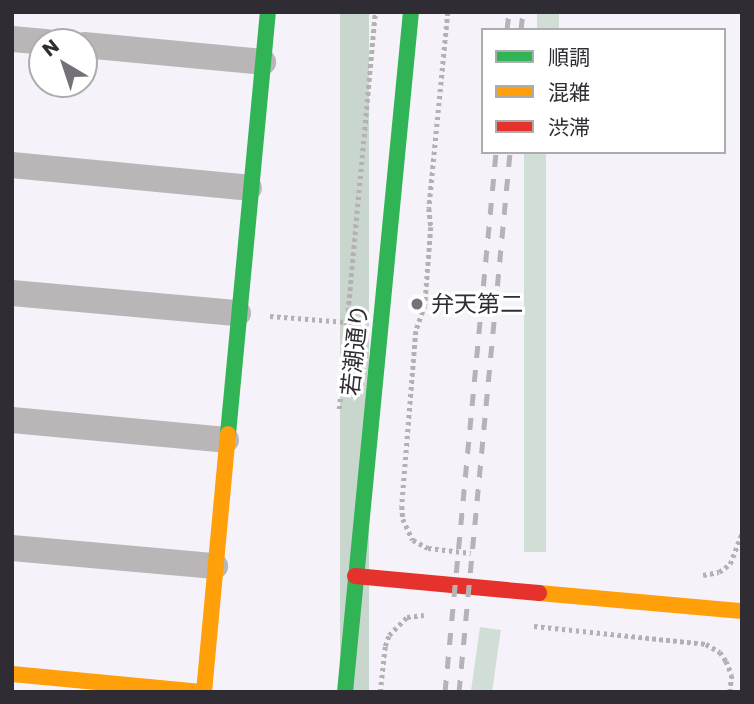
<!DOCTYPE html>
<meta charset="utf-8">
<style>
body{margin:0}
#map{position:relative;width:754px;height:704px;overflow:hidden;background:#f6f2fa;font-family:Poppins,"Noto Sans JP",sans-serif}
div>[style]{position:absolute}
.green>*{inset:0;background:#d0ded5;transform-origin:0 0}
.forest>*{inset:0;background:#c9d6cd;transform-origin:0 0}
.path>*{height:4.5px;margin-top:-2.25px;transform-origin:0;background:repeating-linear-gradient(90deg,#b5b1b3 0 3.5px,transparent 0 7px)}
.street>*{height:26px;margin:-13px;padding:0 13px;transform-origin:13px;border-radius:13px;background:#bab6b8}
.fast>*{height:16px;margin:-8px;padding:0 8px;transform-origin:8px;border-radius:8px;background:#30b455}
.slow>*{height:16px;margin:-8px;padding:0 8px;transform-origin:8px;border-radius:8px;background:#ff9f0a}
.jam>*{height:16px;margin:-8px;padding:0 8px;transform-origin:8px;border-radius:8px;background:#e5322d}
.rail>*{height:5px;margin-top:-2.5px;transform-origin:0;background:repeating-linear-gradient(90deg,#b6b3b7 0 12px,transparent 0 24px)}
.dots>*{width:19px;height:19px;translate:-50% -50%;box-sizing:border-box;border:4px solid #fff;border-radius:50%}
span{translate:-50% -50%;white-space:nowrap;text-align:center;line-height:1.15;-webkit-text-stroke:6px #fff;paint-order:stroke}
.poi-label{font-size:23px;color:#2f2c33}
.left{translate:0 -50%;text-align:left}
.street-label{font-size:23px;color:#2f2c33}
.frame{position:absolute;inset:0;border:14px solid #2f2c33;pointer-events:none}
.legend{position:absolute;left:481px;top:28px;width:245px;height:126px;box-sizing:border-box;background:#fff;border:2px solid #acabad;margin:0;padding:9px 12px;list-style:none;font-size:21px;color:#2f2c33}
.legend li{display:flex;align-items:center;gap:14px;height:35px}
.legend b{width:35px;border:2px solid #acabad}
.north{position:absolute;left:28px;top:28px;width:70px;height:70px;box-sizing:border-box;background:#fff;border:2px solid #acabad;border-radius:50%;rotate:321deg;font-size:19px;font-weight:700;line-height:28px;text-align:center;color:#2f2c33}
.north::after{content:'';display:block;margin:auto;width:24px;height:32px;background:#757179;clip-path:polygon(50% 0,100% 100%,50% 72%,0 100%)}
</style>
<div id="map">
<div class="green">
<div style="left:537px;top:12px;width:22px;height:18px"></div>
<div style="left:524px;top:152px;width:22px;height:400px"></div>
<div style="left:480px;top:627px;width:21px;height:65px;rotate:8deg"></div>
</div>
<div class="forest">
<div style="left:340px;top:12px;width:29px;height:683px"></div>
</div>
<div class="path">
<div style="left:448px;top:12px;width:197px;rotate:95.5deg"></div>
<div style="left:429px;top:208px;width:19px;rotate:84deg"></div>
<div style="left:431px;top:227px;width:78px;rotate:94.4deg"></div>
<div style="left:425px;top:305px;width:28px;rotate:109deg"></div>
<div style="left:416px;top:331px;width:176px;rotate:94.6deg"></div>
<div style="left:402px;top:506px;width:13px;rotate:86deg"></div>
<div style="left:403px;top:519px;width:23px;rotate:65deg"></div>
<div style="left:413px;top:540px;width:17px;rotate:28deg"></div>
<div style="left:428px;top:548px;width:43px;rotate:6.6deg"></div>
<div style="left:270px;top:316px;width:76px;rotate:4.5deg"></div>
<div style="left:339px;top:409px;width:399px;rotate:-84.8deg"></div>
<div style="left:703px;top:575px;width:16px;rotate:-11deg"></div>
<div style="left:719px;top:572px;width:14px;rotate:-36deg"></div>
<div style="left:730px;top:564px;width:33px;rotate:-69deg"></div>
<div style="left:534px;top:626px;width:173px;rotate:6deg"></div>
<div style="left:706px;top:644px;width:16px;rotate:30deg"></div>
<div style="left:720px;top:652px;width:11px;rotate:56deg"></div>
<div style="left:726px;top:661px;width:15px;rotate:67deg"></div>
<div style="left:732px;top:675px;width:17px;rotate:97deg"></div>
<div style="left:380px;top:692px;width:46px;rotate:-83.8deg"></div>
<div style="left:385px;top:646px;width:12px;rotate:-70deg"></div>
<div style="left:389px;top:635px;width:25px;rotate:-45deg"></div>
<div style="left:407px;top:617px;width:17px;rotate:-7deg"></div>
</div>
<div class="street">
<div style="left:12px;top:39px;width:36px;rotate:5deg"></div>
<div style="left:84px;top:45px;width:180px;rotate:5.4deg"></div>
<div style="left:12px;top:165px;width:238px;rotate:5.5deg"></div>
<div style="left:12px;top:293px;width:227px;rotate:5.1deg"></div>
<div style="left:12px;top:420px;width:215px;rotate:5.3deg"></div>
<div style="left:12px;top:548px;width:204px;rotate:5.1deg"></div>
</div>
<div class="fast">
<div style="left:228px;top:434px;width:424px;rotate:-84.6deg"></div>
<div style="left:345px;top:692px;width:683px;rotate:-84.46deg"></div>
</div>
<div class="slow">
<div style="left:539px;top:593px;width:204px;rotate:5.1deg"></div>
<div style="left:12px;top:674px;width:193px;rotate:5.4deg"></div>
<div style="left:204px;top:692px;width:259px;rotate:-84.7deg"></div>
</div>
<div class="jam">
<div style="left:355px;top:576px;width:185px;rotate:5.3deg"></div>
</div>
<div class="rail">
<div style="left:507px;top:30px;width:18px;rotate:-84deg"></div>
<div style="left:521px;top:30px;width:18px;rotate:-84deg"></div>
<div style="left:445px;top:692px;width:542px;rotate:-84.6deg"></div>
<div style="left:459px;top:692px;width:542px;rotate:-84.6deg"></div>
</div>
<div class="dots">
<div style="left:417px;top:304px;background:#757179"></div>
</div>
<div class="poi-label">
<span class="left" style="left:431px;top:304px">弁天第二</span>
</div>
<div class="street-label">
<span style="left:355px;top:350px;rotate:-84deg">若潮通り</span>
</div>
<div class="frame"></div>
<ul class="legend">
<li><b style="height:9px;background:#30b455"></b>順調</li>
<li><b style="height:9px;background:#ff9f0a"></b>混雑</li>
<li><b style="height:9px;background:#e5322d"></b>渋滞</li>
</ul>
<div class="north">N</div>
</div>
